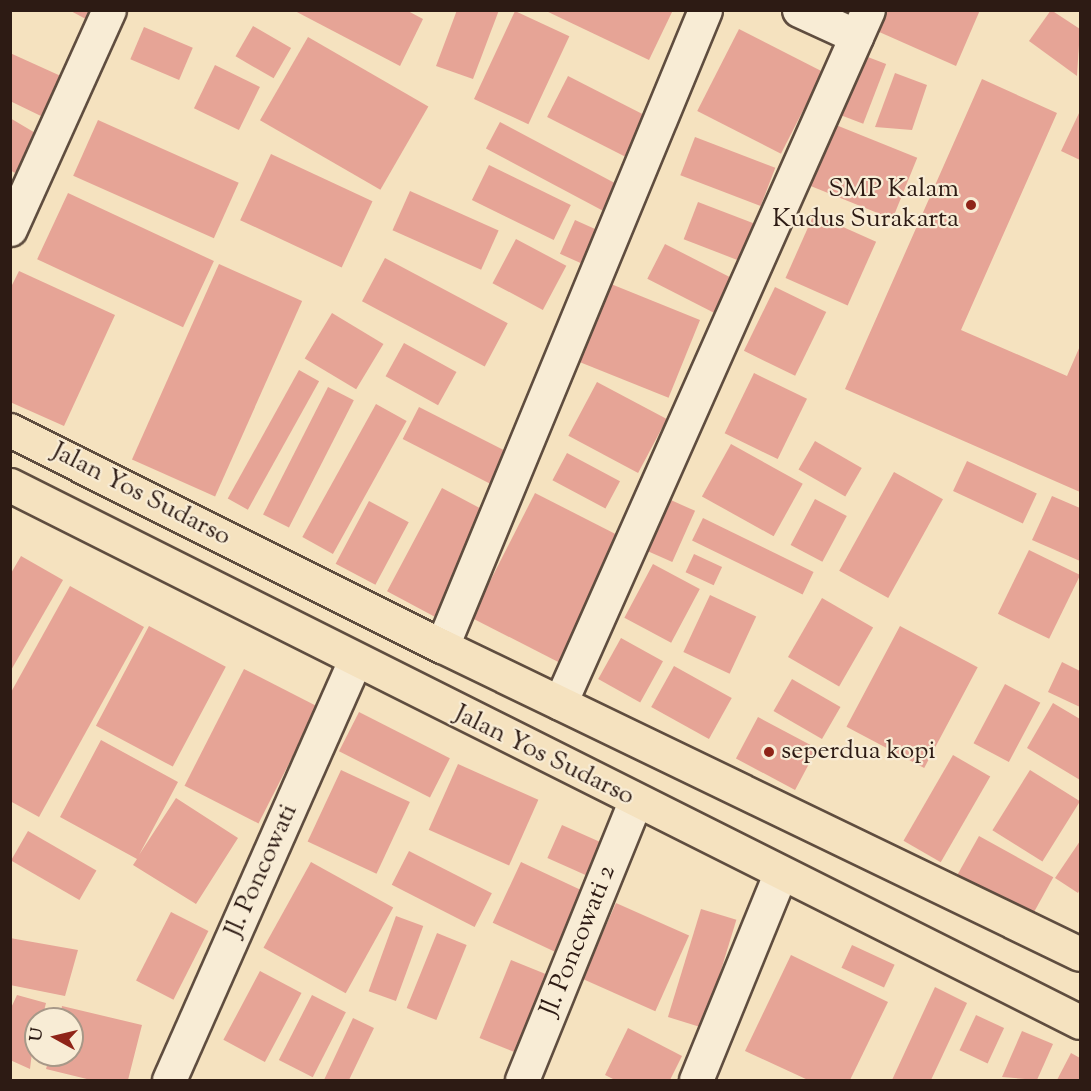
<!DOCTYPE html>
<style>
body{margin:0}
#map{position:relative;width:1091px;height:1091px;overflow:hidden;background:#f5e2bf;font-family:"Sorts Mill Goudy",serif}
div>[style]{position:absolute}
.building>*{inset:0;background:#e6a496;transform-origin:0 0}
.roads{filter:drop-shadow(2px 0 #5f4d3f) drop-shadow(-2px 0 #5f4d3f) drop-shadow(0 2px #5f4d3f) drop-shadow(0 -2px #5f4d3f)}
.minor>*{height:33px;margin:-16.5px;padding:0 16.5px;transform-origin:16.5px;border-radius:16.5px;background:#f8ecd5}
.tertiary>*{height:33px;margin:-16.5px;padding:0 16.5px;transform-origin:16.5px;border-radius:16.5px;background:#f8ecd5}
.primary>*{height:33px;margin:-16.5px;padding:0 16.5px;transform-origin:16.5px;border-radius:16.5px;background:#f5e2bf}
.dots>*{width:16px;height:16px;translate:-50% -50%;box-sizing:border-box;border:3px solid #f8ecd5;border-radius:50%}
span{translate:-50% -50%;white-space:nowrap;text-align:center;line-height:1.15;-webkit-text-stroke:4.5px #f8ecd5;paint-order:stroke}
.poi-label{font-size:26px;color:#2d1b14}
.right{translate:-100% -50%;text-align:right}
.left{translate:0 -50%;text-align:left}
.street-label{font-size:26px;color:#2d1b14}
.frame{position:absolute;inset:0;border:12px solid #2d1b14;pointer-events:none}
.north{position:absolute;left:24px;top:1007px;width:60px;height:60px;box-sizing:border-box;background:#f8ecd5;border:2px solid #a79888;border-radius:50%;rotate:278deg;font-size:16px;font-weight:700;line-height:24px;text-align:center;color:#2d1b14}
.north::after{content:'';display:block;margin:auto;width:21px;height:27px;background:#8f2418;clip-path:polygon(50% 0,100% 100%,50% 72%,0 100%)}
</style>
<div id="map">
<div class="building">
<div style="clip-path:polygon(69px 10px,102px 10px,95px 24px)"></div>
<div style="clip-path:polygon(293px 10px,406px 10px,423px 19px,400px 66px)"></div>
<div style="clip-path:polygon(457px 10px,499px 10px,473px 79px,436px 66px)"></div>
<div style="clip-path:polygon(544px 10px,673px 10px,649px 60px)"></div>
<div style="clip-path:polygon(886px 10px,980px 10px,956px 66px,877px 31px)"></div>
<div style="clip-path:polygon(1051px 10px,1080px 29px,1077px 76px,1029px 41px)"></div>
<div style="left:515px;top:11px;width:60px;height:97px;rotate:25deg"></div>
<div style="left:253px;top:26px;width:44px;height:35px;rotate:30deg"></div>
<div style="left:144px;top:27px;width:53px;height:35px;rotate:23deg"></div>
<div style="left:739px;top:29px;width:94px;height:92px;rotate:27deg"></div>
<div style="left:308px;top:37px;width:139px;height:96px;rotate:30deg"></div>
<div style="clip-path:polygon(10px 53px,63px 77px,43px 117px,10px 101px)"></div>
<div style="left:860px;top:54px;width:28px;height:64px;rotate:21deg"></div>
<div style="left:215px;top:65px;width:50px;height:48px;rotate:26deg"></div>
<div style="clip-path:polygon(895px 73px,927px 85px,912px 130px,875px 127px)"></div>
<div style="left:568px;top:76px;width:95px;height:46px;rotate:27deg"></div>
<div style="clip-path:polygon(982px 79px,1057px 113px,961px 330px,1067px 376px,1080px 346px,1080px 492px,845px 389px)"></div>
<div style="clip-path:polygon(1080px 111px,1080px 160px,1061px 151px)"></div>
<div style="clip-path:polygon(10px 118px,37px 134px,15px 173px,10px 170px)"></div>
<div style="left:98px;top:120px;width:154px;height:61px;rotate:24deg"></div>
<div style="left:500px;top:122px;width:132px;height:30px;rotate:28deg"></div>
<div style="left:831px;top:123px;width:93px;height:66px;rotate:22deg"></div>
<div style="left:695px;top:137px;width:86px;height:41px;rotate:21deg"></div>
<div style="left:271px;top:154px;width:112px;height:73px;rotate:25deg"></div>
<div style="left:489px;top:165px;width:91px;height:39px;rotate:26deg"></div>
<div style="left:410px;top:191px;width:97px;height:43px;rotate:24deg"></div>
<div style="left:68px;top:193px;width:161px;height:73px;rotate:25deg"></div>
<div style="left:698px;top:202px;width:65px;height:40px;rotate:21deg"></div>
<div style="left:814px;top:214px;width:68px;height:70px;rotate:24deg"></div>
<div style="left:575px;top:220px;width:36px;height:37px;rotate:24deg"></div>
<div style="left:516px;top:239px;width:57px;height:50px;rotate:28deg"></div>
<div style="left:665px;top:244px;width:83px;height:39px;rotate:27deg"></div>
<div style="left:385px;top:258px;width:139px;height:49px;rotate:28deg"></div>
<div style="left:219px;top:264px;width:91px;height:214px;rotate:24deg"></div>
<div style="clip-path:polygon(19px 271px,115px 315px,64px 426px,10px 402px,10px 289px)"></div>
<div style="left:611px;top:284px;width:96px;height:84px;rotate:22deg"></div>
<div style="left:775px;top:287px;width:57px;height:71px;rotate:26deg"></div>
<div style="left:332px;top:313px;width:60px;height:53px;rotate:31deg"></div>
<div style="left:404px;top:343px;width:60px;height:38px;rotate:29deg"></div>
<div style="left:299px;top:370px;width:23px;height:147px;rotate:29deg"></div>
<div style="left:754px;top:373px;width:59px;height:67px;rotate:26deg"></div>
<div style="left:597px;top:382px;width:79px;height:61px;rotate:28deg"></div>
<div style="left:328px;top:387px;width:29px;height:143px;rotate:27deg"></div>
<div style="left:376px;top:404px;width:35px;height:152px;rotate:29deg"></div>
<div style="left:419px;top:407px;width:107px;height:36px;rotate:27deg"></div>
<div style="left:815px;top:441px;width:54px;height:33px;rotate:30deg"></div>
<div style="left:731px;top:444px;width:82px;height:60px;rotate:29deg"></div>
<div style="left:567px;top:453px;width:60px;height:31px;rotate:28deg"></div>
<div style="left:967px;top:461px;width:77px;height:33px;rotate:25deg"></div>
<div style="left:894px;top:472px;width:56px;height:113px;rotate:29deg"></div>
<div style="left:442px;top:488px;width:54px;height:117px;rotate:28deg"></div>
<div style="left:535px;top:493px;width:98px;height:140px;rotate:27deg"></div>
<div style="clip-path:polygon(1052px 496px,1080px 508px,1080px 561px,1032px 540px)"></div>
<div style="left:664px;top:497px;width:34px;height:56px;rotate:24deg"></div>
<div style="left:815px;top:499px;width:36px;height:52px;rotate:28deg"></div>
<div style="left:369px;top:501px;width:45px;height:71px;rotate:28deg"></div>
<div style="left:703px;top:518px;width:123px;height:25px;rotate:26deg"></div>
<div style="left:1029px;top:550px;width:57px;height:71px;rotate:26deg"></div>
<div style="left:694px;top:554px;width:31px;height:20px;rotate:25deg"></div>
<div style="clip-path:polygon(21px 556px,63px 580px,10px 672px,10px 575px)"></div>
<div style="left:653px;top:564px;width:53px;height:61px;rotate:28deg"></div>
<div style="clip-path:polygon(70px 586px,144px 627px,39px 817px,10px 801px,10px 694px)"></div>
<div style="left:710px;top:595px;width:51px;height:63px;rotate:25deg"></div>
<div style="left:822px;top:598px;width:59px;height:68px;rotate:30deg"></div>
<div style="left:149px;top:626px;width:87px;height:113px;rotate:28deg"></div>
<div style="left:900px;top:626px;width:88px;height:114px;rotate:28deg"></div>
<div style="left:621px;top:638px;width:48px;height:47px;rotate:29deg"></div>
<div style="clip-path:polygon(1062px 662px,1080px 671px,1080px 707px,1048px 692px)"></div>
<div style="left:674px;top:666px;width:66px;height:47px;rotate:29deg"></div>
<div style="left:244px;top:669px;width:83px;height:131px;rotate:27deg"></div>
<div style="left:792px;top:679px;width:56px;height:37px;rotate:30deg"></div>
<div style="left:1005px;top:684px;width:40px;height:67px;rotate:28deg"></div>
<div style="clip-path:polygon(1053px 703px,1080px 719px,1080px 780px,1027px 748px)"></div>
<div style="left:359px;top:712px;width:102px;height:44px;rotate:27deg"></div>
<div style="left:758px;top:717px;width:67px;height:47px;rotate:28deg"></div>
<div style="clip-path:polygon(101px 740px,178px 782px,139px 855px,176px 798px,238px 838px,196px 904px,133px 865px,137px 859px,60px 817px)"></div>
<div style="left:953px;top:755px;width:43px;height:99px;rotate:30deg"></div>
<div style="left:458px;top:764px;width:88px;height:72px;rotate:24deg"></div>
<div style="left:341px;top:770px;width:76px;height:79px;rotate:25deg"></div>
<div style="left:1030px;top:770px;width:59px;height:71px;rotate:32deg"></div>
<div style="left:562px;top:825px;width:43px;height:36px;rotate:24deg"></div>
<div style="left:28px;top:831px;width:79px;height:34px;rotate:30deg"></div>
<div style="left:979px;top:836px;width:85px;height:47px;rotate:29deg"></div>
<div style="clip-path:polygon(1080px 841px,1080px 889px,1078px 893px,1055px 878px)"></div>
<div style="left:409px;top:851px;width:93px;height:38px;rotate:27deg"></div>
<div style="left:311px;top:862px;width:94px;height:98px;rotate:29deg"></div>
<div style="left:521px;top:862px;width:68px;height:67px;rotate:25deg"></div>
<div style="left:616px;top:903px;width:80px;height:83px;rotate:24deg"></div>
<div style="left:701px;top:909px;width:37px;height:113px;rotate:17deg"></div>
<div style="left:171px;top:912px;width:42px;height:77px;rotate:27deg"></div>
<div style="left:396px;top:916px;width:29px;height:80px;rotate:20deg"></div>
<div style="left:437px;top:933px;width:32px;height:81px;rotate:22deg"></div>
<div style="clip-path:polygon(10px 938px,78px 950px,65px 996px,10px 985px)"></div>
<div style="left:852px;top:945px;width:47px;height:25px;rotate:25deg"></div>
<div style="clip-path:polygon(791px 955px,888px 1002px,850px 1080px,808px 1080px,745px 1051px)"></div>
<div style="left:511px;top:960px;width:46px;height:84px;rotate:22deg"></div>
<div style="left:260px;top:971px;width:47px;height:78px;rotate:28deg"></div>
<div style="clip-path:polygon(935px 987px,967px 1003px,931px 1080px,892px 1080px)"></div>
<div style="clip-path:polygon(17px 995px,46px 1003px,42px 1019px,36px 1019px,30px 1069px,10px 1060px,10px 1010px)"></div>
<div style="left:312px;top:995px;width:38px;height:73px;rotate:27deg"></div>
<div style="clip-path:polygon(62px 1006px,142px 1025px,128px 1080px,91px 1080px,46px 1069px,50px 1055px,72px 1055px,72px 1019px,59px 1019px)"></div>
<div style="left:976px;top:1015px;width:31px;height:39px;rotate:25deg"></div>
<div style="clip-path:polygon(353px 1018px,374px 1028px,349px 1080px,324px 1080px)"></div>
<div style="clip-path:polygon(628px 1028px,682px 1056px,670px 1080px,615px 1080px,605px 1075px)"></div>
<div style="clip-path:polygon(1022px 1031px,1053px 1044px,1037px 1080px,1002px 1077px)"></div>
<div style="clip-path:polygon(1071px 1053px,1080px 1058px,1080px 1080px,1057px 1080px)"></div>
</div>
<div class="roads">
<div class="minor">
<div style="left:799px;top:10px;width:63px;rotate:24.5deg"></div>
<div style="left:560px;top:703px;width:758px;rotate:-66.04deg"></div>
<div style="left:169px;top:1080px;width:457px;rotate:-66.1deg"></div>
<div style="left:522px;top:1080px;width:300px;rotate:-67.9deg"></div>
<div style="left:696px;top:1080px;width:222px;rotate:-67.8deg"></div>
</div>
<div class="tertiary">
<div style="left:10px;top:229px;width:240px;rotate:-65.7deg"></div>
<div style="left:442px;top:646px;width:688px;rotate:-67.53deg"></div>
</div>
<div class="primary">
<div style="left:10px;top:430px;width:483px;rotate:26.6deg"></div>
<div style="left:442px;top:646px;width:708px;rotate:25.77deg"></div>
<div style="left:10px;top:485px;width:1197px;rotate:26.65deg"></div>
</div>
</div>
<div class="dots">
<div style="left:971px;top:205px;background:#8f2418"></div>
<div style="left:769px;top:752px;background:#8f2418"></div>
</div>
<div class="poi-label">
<span class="right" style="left:959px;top:205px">SMP Kalam<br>Kudus Surakarta</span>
<span class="left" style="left:781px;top:752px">seperdua kopi</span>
</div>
<div class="street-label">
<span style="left:141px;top:495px;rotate:27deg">Jalan Yos Sudarso</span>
<span style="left:544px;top:756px;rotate:26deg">Jalan Yos Sudarso</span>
<span style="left:262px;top:871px;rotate:-66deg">Jl. Poncowati</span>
<span style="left:579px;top:941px;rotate:-68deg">Jl. Poncowati 2</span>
</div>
<div class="frame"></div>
<div class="north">U</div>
</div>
